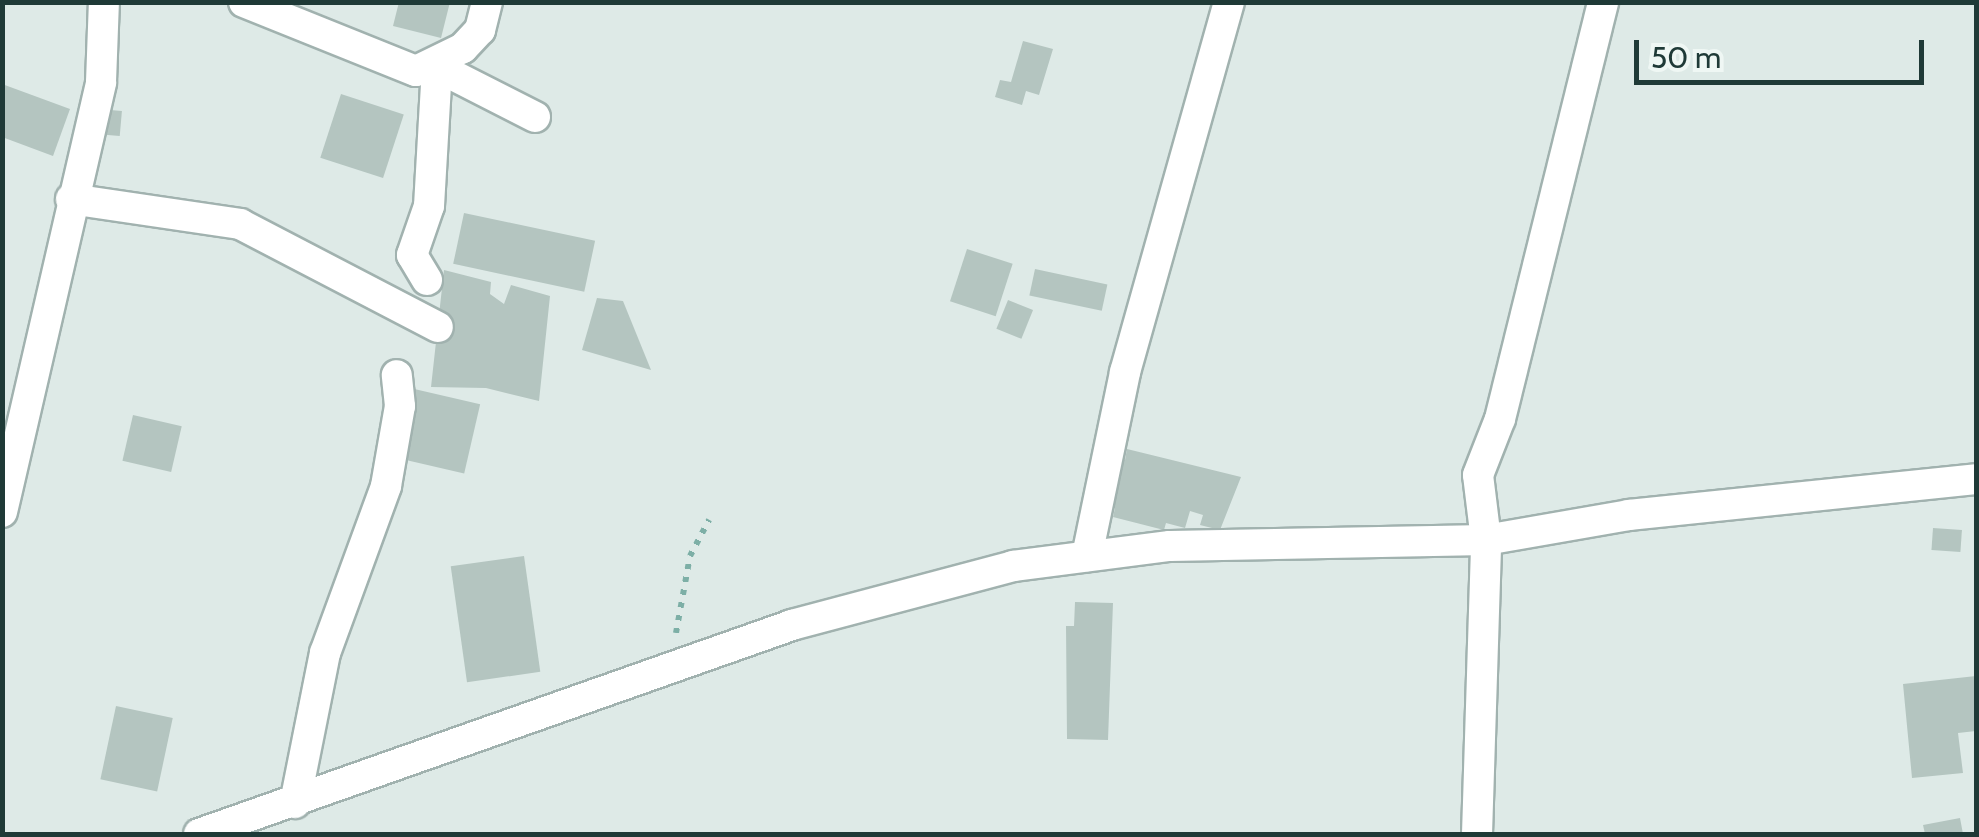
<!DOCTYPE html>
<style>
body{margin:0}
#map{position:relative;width:1979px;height:837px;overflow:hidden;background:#deeae7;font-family:Cabin,sans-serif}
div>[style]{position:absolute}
.building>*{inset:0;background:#b4c5c0;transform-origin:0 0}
.path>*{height:6px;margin-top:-3px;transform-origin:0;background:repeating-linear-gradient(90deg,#7dafa6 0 5px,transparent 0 13px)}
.roads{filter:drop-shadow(2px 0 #a1b2af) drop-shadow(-2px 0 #a1b2af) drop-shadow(0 2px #a1b2af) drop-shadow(0 -2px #a1b2af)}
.street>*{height:30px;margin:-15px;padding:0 15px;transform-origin:15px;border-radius:15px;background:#fff}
span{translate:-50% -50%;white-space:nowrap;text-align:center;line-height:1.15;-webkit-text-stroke:8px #eff7f4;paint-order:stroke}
.frame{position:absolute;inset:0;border:5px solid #1f3a37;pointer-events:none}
.scale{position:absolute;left:1634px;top:40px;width:290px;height:45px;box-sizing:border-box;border:5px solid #1f3a37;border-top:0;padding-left:12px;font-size:30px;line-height:35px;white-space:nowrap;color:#1f3a37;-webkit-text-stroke:8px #eff7f4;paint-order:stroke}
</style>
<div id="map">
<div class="building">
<div style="clip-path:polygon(399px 2px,450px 2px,441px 38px,393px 26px)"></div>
<div style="clip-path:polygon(1023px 41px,1053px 49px,1039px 95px,1026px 91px,1022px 105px,995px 97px,1000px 80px,1011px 82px)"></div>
<div style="clip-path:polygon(2px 84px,70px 109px,53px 156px,2px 137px)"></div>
<div style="left:341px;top:94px;width:66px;height:67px;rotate:18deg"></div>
<div style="left:98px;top:109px;width:24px;height:25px;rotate:5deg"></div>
<div style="left:464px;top:213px;width:134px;height:52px;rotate:12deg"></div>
<div style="left:967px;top:249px;width:48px;height:55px;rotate:18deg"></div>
<div style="left:1035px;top:269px;width:74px;height:27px;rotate:12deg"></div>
<div style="clip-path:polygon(444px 270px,491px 282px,490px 294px,504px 304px,511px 285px,550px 296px,539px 401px,486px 388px,431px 387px)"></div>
<div style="clip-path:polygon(597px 298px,623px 301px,651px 370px,582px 350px)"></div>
<div style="left:1008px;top:300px;width:27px;height:31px;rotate:22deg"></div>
<div style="left:410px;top:388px;width:72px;height:71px;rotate:13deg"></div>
<div style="left:133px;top:415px;width:50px;height:47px;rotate:13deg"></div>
<div style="clip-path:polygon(1127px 449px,1241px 477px,1220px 530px,1200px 525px,1203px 515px,1190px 511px,1185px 528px,1166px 523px,1164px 530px,1113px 517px,1115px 508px,1101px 504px,1107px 456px,1125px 460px)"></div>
<div style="left:1933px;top:528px;width:29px;height:22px;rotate:4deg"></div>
<div style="left:524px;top:556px;width:117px;height:74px;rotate:82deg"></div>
<div style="clip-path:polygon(1075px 602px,1113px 603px,1108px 740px,1067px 739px,1066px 626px,1074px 626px)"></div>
<div style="clip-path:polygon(1976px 676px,1976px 731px,1958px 733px,1963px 773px,1912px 778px,1903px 684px)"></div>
<div style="left:116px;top:706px;width:58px;height:75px;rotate:12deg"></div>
<div style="clip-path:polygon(1960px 818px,1963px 834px,1925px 834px,1923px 825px)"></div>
</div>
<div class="path">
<div style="left:676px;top:633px;width:78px;rotate:-79.7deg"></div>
<div style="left:690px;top:556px;width:41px;rotate:-62.2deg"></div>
</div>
<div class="roads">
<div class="street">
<div style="left:244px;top:2px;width:185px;rotate:21.9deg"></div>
<div style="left:416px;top:71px;width:52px;rotate:-26.1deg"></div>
<div style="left:463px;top:48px;width:25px;rotate:-47deg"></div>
<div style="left:480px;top:30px;width:29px;rotate:-76deg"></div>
<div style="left:71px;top:199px;width:171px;rotate:8.4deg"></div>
<div style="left:240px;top:224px;width:223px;rotate:27.5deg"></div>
<div style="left:427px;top:280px;width:29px;rotate:-121deg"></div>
<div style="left:412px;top:255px;width:52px;rotate:-70.9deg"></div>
<div style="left:429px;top:206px;width:139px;rotate:-86.7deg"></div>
<div style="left:437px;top:67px;width:110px;rotate:27deg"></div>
<div style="left:2px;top:512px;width:441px;rotate:-77deg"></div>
<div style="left:101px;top:82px;width:80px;rotate:-87.9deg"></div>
<div style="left:1087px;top:556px;width:188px;rotate:-78.3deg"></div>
<div style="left:1125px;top:372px;width:384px;rotate:-74.3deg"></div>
<div style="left:295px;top:803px;width:153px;rotate:-78.7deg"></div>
<div style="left:325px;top:653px;width:178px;rotate:-69.9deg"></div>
<div style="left:386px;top:486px;width:81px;rotate:-80.1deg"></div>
<div style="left:400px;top:406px;width:31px;rotate:-96deg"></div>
<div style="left:199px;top:834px;width:629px;rotate:-19.41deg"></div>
<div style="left:792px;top:625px;width:229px;rotate:-14.9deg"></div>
<div style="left:1013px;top:566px;width:158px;rotate:-7.3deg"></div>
<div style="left:1170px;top:546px;width:316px;rotate:-1.1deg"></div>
<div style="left:1486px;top:540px;width:145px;rotate:-9.9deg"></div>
<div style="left:1629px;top:515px;width:349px;rotate:-5.9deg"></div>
<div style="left:1477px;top:834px;width:294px;rotate:-88.2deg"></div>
<div style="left:1486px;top:540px;width:65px;rotate:-97deg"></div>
<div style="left:1478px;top:475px;width:60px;rotate:-68.6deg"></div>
<div style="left:1500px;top:419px;width:430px;rotate:-76.1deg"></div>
</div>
</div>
<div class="frame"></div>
<div class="scale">50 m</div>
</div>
